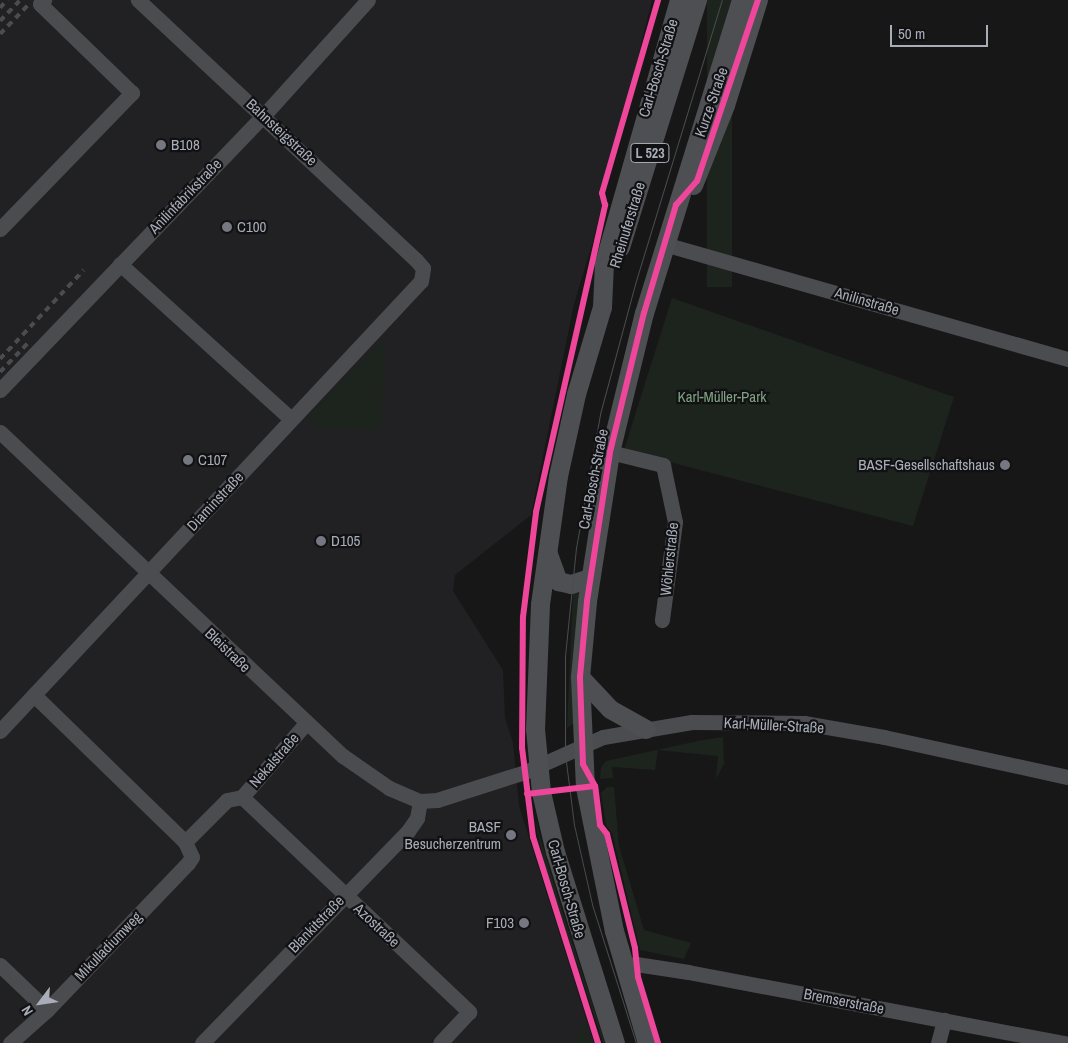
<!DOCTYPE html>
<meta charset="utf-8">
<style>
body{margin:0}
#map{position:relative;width:1068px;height:1043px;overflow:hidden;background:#171717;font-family:"Archivo Narrow",sans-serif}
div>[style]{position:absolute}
.built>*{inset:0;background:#212123}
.green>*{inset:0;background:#1d241e;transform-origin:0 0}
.minor>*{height:15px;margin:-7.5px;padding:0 7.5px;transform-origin:7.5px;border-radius:7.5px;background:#4b4c50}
.major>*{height:19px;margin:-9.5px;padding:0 9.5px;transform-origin:9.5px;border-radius:9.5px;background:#4d4f52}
.tram>*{height:1px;margin:-0.5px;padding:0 0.5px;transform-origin:0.5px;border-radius:0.5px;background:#4b4c4f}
.rail>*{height:4px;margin-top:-2px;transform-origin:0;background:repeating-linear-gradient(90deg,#4b4c4f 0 6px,transparent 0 11px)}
.cycleway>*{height:6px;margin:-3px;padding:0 3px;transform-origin:3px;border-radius:3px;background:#ed469a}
.dots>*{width:14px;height:14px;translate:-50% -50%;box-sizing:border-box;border:2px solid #111113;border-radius:50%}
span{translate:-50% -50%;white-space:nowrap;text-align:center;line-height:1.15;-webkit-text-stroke:4.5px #111113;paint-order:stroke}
.shield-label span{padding:1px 4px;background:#111113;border:1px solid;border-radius:4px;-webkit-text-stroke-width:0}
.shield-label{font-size:14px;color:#a8adb8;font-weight:700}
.street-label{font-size:15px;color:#a8adb8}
.poi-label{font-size:15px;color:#a8adb8}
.left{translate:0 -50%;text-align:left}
.right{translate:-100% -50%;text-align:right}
.park-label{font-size:15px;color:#7fa381}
.north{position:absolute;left:15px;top:978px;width:50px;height:50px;-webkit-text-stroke:4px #111113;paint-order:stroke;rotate:239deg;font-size:14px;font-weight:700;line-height:20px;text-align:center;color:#a8adb8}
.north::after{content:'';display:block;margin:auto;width:18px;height:22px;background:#a8adb8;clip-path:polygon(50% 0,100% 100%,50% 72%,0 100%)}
.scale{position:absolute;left:890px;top:25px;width:98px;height:22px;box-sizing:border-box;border:2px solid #a8adb8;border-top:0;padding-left:6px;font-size:15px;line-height:18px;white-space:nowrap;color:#a8adb8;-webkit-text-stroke:4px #111113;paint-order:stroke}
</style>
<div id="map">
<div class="built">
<div style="clip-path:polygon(0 0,652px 0,593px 241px,574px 304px,531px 515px,455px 575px,453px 591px,503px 670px,505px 718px,513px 743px,519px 806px,594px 1043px,0 1043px)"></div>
</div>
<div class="green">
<div style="left:707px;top:0;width:25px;height:287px"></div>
<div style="clip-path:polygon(672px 298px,954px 397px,913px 526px,624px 450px)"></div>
<div style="clip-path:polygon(384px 339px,382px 430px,317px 429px,307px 417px)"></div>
<div style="clip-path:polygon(573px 591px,582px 591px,573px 724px,567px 728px)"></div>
<div style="clip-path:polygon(723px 737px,724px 764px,716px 779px,718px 756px,658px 750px,655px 770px,612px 767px,613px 778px,600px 779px,601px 767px,606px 761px,703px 740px)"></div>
<div style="clip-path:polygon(607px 787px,614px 787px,619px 846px,644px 930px,691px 943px,684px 959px,640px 950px,612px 833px,606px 825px,601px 793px)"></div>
<div style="clip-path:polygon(534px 815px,558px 898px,605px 1043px,603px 1043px,544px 864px)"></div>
<div style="clip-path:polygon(585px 1021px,592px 1043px,577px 1043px,580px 1022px)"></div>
</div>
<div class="minor">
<div style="left:0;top:229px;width:190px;rotate:-45.9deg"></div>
<div style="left:132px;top:93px;width:128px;rotate:-135.9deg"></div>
<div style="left:40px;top:4px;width:6px;rotate:-45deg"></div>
<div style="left:664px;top:244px;width:420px;rotate:15.9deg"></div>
<div style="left:120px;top:264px;width:231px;rotate:42.2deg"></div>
<div style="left:0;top:390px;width:381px;rotate:-46.2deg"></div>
<div style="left:264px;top:115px;width:155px;rotate:-47.9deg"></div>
<div style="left:0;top:432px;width:472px;rotate:43.4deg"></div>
<div style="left:343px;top:756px;width:56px;rotate:34.8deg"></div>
<div style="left:389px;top:788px;width:34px;rotate:23deg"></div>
<div style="left:420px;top:801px;width:17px;rotate:-3deg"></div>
<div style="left:437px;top:800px;width:92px;rotate:-17.7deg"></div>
<div style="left:525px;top:772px;width:85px;rotate:-24.2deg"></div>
<div style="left:603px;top:737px;width:90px;rotate:-9.6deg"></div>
<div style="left:692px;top:722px;width:112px;rotate:0.5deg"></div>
<div style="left:804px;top:723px;width:81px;rotate:9.9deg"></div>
<div style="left:884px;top:737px;width:188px;rotate:12.3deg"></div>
<div style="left:610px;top:452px;width:55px;rotate:13.8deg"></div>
<div style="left:663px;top:465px;width:58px;rotate:78.1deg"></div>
<div style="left:675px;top:522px;width:99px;rotate:97.6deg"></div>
<div style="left:34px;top:695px;width:211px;rotate:44.2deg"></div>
<div style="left:185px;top:842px;width:59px;rotate:-45deg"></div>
<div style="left:227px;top:800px;width:15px;rotate:-11deg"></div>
<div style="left:0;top:731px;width:616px;rotate:-46.91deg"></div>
<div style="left:421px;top:281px;width:13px;rotate:-81deg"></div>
<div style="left:423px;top:268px;width:11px;rotate:-131deg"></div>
<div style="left:416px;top:260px;width:381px;rotate:-136.9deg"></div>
<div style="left:242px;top:797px;width:313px;rotate:43.4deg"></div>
<div style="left:469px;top:1012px;width:42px;rotate:133.1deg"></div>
<div style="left:242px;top:797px;width:98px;rotate:-49.1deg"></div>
<div style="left:0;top:965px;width:65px;rotate:43.8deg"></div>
<div style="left:623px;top:966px;width:13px;rotate:-9deg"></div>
<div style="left:636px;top:964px;width:53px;rotate:8.7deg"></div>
<div style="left:688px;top:972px;width:383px;rotate:10.7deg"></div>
<div style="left:10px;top:1043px;width:50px;rotate:-41.7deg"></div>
<div style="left:47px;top:1010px;width:204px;rotate:-46.2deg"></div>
<div style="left:188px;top:863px;width:7px;rotate:-56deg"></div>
<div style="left:192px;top:857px;width:17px;rotate:-115deg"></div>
<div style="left:202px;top:1043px;width:296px;rotate:-45.8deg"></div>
<div style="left:408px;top:831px;width:16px;rotate:-55deg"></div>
<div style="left:417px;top:818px;width:17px;rotate:-80deg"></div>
<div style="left:938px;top:1043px;width:24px;rotate:-75deg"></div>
</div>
<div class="major">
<div style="left:693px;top:185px;width:86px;rotate:-68.2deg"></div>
<div style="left:725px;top:105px;width:110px;rotate:-72.6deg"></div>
<div style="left:620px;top:247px;width:259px;rotate:-72.7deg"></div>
<div style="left:548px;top:554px;width:29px;rotate:70deg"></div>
<div style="left:558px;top:581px;width:13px;rotate:13deg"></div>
<div style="left:571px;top:584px;width:19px;rotate:-18deg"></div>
<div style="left:580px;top:677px;width:44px;rotate:46.8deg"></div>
<div style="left:610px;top:709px;width:41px;rotate:29.1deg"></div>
<div style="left:615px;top:1043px;width:200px;rotate:-107.4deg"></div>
<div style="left:555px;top:852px;width:62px;rotate:-103.1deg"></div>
<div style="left:541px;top:792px;width:63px;rotate:-95.4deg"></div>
<div style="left:535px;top:729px;width:125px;rotate:-87.7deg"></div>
<div style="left:540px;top:604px;width:129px;rotate:-82deg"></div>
<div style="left:558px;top:476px;width:84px;rotate:-77.6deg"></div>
<div style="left:576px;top:394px;width:91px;rotate:-73.4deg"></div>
<div style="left:602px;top:307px;width:44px;rotate:-87.4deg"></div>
<div style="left:604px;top:263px;width:273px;rotate:-74.1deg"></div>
<div style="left:647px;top:1043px;width:117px;rotate:-106.4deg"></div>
<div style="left:614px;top:931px;width:147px;rotate:-101.4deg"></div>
<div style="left:585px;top:787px;width:110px;rotate:-92.6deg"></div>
<div style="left:580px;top:677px;width:76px;rotate:-84.7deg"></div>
<div style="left:587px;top:601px;width:151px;rotate:-81.2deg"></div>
<div style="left:610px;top:452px;width:143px;rotate:-76.3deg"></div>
<div style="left:644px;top:313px;width:328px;rotate:-72.8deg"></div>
</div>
<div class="tram">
<div style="left:636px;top:1043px;width:146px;rotate:-107.6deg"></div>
<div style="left:592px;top:904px;width:81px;rotate:-102.8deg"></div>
<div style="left:574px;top:825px;width:72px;rotate:-97.2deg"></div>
<div style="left:565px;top:754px;width:98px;rotate:-90deg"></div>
<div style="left:565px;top:656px;width:109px;rotate:-84.2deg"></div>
<div style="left:576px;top:548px;width:136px;rotate:-79.8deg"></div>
<div style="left:600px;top:414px;width:135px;rotate:-74.9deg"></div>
<div style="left:635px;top:284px;width:297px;rotate:-73deg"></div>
</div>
<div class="rail">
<div style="left:0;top:8px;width:11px;rotate:-49deg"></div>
<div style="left:0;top:21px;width:29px;rotate:-46deg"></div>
<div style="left:0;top:34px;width:42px;rotate:-46deg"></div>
<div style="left:0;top:359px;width:122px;rotate:-46.7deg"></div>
<div style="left:0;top:372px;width:40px;rotate:-46deg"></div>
</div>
<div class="cycleway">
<div style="left:527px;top:794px;width:68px;rotate:-6.7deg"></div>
<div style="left:598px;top:1043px;width:216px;rotate:-107.5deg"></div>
<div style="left:533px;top:837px;width:90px;rotate:-97deg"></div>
<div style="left:522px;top:748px;width:131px;rotate:-89.6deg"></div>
<div style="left:523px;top:617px;width:106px;rotate:-82.9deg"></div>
<div style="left:536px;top:512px;width:315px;rotate:-77.3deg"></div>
<div style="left:605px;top:205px;width:12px;rotate:-104deg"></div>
<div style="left:602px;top:193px;width:201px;rotate:-73.8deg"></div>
<div style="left:658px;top:1043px;width:69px;rotate:-106.9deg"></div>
<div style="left:638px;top:977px;width:29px;rotate:-96deg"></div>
<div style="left:635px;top:948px;width:117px;rotate:-103.8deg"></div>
<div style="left:607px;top:834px;width:11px;rotate:-128deg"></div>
<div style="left:600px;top:825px;width:39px;rotate:-97deg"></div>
<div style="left:595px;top:786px;width:25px;rotate:-119deg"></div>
<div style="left:583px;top:764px;width:87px;rotate:-92deg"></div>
<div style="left:580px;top:677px;width:76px;rotate:-84.7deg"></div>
<div style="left:587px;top:601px;width:151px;rotate:-81.2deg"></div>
<div style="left:610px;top:452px;width:143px;rotate:-76.3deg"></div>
<div style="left:644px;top:313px;width:113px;rotate:-73.5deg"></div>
<div style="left:676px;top:205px;width:32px;rotate:-49deg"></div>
<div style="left:697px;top:181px;width:191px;rotate:-71.4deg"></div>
</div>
<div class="dots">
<div style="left:161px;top:145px;background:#757880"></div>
<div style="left:227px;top:227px;background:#757880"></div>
<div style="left:188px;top:460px;background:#757880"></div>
<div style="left:1005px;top:465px;background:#757880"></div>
<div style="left:321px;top:541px;background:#757880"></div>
<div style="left:511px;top:835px;background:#757880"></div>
<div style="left:524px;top:923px;background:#757880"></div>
</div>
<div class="shield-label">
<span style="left:650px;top:153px">L 523</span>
</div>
<div class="street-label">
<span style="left:658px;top:68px;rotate:-73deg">Carl-Bosch-Straße</span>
<span style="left:711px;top:102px;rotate:-71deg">Kurze Straße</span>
<span style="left:282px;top:132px;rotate:43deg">Bahnsteigstraße</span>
<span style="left:185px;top:196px;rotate:-46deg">Anilinfabrikstraße</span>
<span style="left:627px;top:225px;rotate:-73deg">Rheinuferstraße</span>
<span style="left:867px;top:301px;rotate:16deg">Anilinstraße</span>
<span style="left:593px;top:479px;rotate:-79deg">Carl-Bosch-Straße</span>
<span style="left:215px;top:501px;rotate:-47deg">Diaminstraße</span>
<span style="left:669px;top:559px;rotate:-84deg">Wöhlerstraße</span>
<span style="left:228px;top:650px;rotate:44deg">Bleistraße</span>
<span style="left:774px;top:725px;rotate:3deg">Karl-Müller-Straße</span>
<span style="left:274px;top:760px;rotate:-49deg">Nekalstraße</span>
<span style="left:567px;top:889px;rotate:74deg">Carl-Bosch-Straße</span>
<span style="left:316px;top:924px;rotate:-46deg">Blankitstraße</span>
<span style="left:377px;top:925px;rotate:43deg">Azostraße</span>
<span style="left:108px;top:946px;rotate:-46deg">Mikulladiumweg</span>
<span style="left:844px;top:1001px;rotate:11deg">Bremserstraße</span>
</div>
<div class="poi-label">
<span class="left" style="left:171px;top:145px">B108</span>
<span class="left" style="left:237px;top:227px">C100</span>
<span class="left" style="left:198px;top:460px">C107</span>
<span class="right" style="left:995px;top:465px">BASF-Gesellschaftshaus</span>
<span class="left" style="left:331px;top:541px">D105</span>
<span class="right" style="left:501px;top:835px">BASF<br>Besucherzentrum</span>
<span class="right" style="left:514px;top:923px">F103</span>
</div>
<div class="park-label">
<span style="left:722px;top:397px">Karl-Müller-Park</span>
</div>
<div class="north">N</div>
<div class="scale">50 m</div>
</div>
